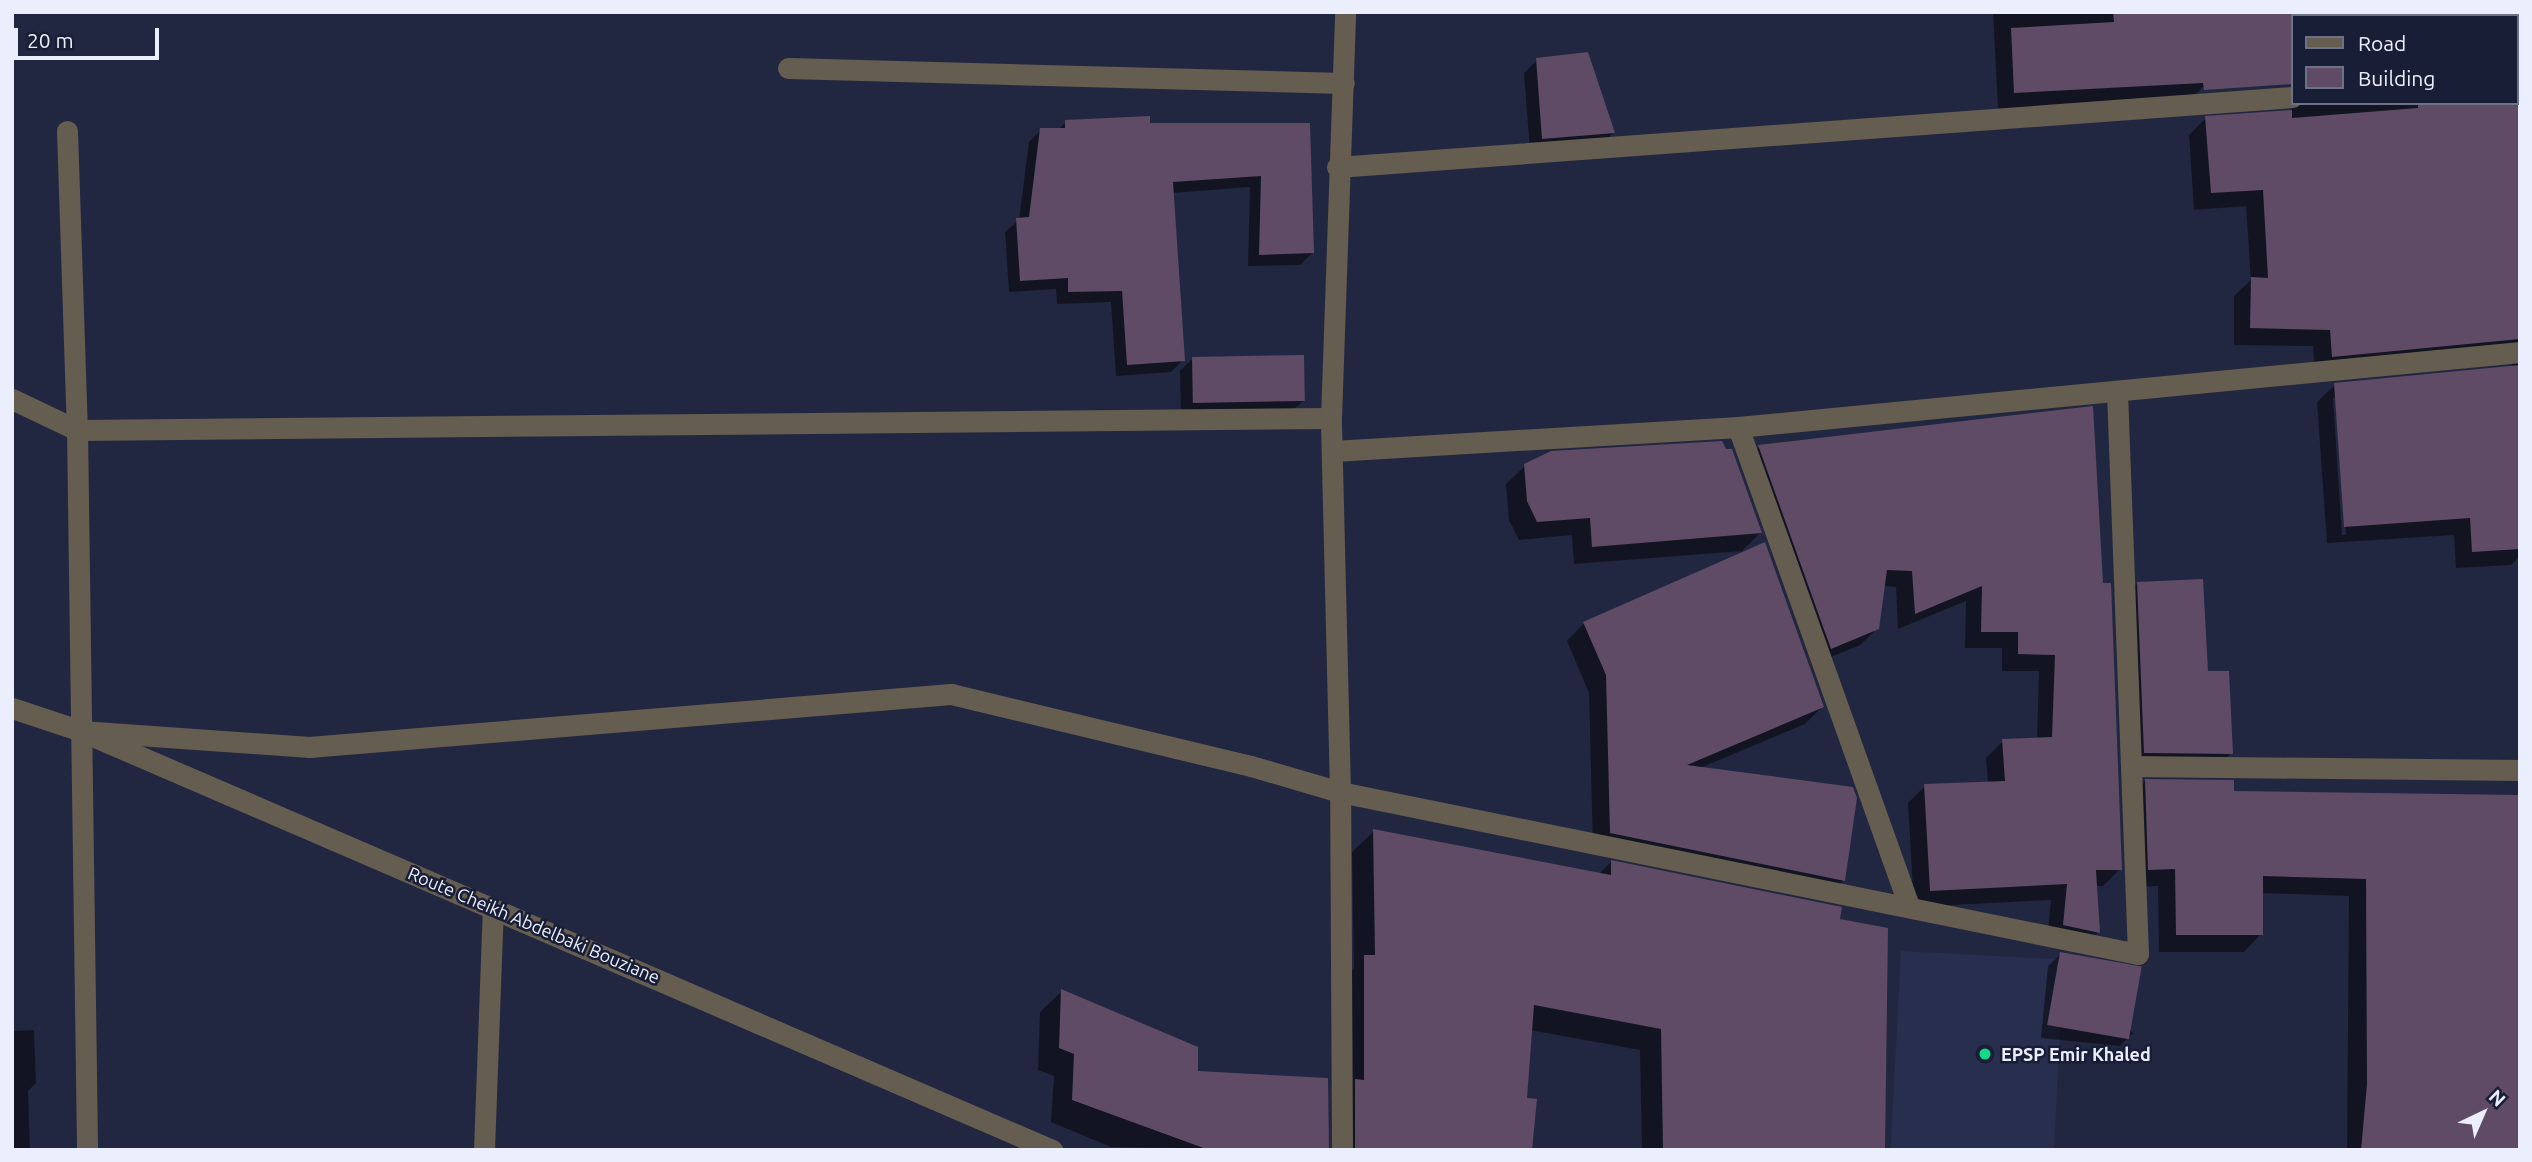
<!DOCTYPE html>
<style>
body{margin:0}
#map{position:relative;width:2532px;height:1162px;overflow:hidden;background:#222741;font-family:Ubuntu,sans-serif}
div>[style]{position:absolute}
.built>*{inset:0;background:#282e4e;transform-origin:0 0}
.shadow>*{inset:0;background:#0007}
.building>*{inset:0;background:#5f4b65;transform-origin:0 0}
.minor>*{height:21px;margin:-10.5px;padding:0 10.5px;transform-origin:10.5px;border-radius:10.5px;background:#655d50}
.dots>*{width:19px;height:19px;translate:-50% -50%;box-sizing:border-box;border:4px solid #191e37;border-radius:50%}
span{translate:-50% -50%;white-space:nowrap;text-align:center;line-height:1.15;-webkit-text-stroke:5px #191e37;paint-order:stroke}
.street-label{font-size:18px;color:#ebeefc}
.poi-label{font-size:18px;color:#ebeefc;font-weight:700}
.left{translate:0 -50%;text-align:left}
.frame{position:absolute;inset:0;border:14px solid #ebeefc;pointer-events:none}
.legend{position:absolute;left:2291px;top:14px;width:228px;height:91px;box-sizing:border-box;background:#191e37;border:2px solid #6d7186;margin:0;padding:9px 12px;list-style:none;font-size:21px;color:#ebeefc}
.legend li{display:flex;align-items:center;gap:14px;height:35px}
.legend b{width:35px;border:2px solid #6d7186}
.north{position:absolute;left:2448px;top:1078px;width:70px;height:70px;-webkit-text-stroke:5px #191e37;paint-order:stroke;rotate:44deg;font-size:19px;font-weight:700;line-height:28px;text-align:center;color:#ebeefc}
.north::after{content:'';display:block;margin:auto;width:24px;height:32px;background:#ebeefc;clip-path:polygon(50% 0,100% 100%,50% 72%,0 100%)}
.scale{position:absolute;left:14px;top:28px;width:145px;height:32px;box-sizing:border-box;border:4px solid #ebeefc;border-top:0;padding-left:9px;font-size:21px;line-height:24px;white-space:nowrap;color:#ebeefc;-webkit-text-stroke:5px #191e37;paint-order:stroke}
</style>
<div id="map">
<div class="built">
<div style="left:1901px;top:951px;width:163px;height:199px;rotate:3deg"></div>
</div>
<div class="shadow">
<div style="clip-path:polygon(1993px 12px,2443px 12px,2443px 16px,2292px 16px,2292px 61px,2208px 75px,2208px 82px,2191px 99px,1998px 109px)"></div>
<div style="clip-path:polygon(1537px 60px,1613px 133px,1601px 145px,1530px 151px,1524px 73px)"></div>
<div style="clip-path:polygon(evenodd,2516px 94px,2520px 94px,2520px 556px,2511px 565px,2456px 568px,2454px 535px,2327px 543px,2317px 402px,2335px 385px,2513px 368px,2509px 357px,2315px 373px,2313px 346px,2234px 345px,2234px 296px,2251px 280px,2246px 206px,2194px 210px,2189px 135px,2206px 118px,2289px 112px,2297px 103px,2516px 103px,2516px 94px,2333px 398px,2337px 398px,2346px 535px,2342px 535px,2333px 398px)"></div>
<div style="clip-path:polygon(1066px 122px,1308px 125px,1312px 253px,1300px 265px,1248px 266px,1250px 187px,1172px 193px,1183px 360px,1171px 372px,1116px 376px,1111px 302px,1057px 304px,1056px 289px,1009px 292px,1005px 232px,1019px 220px,1029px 142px,1041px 130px,1058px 130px)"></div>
<div style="clip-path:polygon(1193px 358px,1303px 401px,1290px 413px,1181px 416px,1180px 371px)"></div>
<div style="clip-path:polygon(2091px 408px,2120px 869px,2103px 886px,2095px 886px,2098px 932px,2081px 949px,2047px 942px,2051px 900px,1914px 907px,1908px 803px,1925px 786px,1988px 783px,1986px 758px,2003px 741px,2037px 739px,2039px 671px,2002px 671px,2002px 648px,1965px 648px,1966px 601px,1898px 629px,1896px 587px,1883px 586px,1878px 628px,1860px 645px,1814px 664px,1743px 464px,1759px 447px)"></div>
<div style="clip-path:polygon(1525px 466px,1760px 533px,1742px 551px,1574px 564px,1572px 535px,1519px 540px,1509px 520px,1506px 484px)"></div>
<div style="clip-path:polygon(2138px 583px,2206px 673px,2231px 753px,2213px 772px,2126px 771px,2120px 602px)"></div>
<div style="clip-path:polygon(1584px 623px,1822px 707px,1805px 724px,1700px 768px,1844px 880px,1827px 898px,1593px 850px,1589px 693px,1567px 641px)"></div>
<div style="clip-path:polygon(2145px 781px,2232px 793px,2520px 797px,2520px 1150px,2347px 1150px,2349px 896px,2261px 893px,2261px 934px,2244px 952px,2159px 952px,2158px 886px,2131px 887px,2128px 799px)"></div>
<div style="clip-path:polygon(1374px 831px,1599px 874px,1611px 862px,1838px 920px,1883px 1150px,1642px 1150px,1640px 1050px,1530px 1030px,1526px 1100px,1530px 1150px,1334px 1150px,1343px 979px,1354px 968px,1352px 852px)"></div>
<div style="clip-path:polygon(2061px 954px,2133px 1033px,2120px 1046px,2041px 1038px,2048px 966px)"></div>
<div style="clip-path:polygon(1062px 991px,1196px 1073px,1327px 1150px,1111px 1147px,1051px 1122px,1054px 1076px,1038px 1070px,1040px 1012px)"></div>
<div style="clip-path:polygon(34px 1030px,36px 1083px,28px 1091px,30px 1150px,12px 1150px,12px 1031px)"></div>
</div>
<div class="building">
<div style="clip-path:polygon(2113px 12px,2292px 12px,2292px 84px,2204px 90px,2203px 83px,2014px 93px,2011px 28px,2114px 22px)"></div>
<div style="clip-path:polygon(1588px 52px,1615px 133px,1542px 139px,1536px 58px)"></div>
<div style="clip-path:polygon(2418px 103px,2520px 103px,2520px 339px,2332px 357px,2330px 330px,2250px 328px,2251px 277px,2268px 278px,2263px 190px,2211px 193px,2205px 116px,2292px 110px,2292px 118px,2418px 108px)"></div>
<div style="clip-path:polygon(1150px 116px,1150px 123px,1310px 123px,1314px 253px,1259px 255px,1261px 176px,1173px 182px,1185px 361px,1127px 365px,1122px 291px,1068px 292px,1068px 278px,1020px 281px,1016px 218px,1029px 217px,1040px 128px,1065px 128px,1065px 120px)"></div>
<div style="left:1304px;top:355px;width:46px;height:112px;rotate:89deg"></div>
<div style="clip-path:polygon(2520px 365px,2520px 549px,2472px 552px,2470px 518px,2344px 527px,2334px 383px)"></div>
<div style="clip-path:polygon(2093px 406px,2103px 583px,2111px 583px,2122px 870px,2096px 870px,2100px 933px,2063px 925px,2067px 884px,1930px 891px,1924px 784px,2005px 781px,2002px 739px,2052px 737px,2055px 655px,2018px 654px,2018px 632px,1981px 632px,1982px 586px,1915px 614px,1912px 571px,1887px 570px,1879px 629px,1831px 649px,1758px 445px)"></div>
<div style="clip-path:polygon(1722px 441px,1726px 449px,1732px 449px,1762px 533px,1592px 547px,1590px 518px,1537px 522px,1527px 501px,1524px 464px,1551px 451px)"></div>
<div style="clip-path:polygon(1765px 542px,1824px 707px,1687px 765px,1853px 787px,1857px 798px,1845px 881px,1610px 833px,1606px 675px,1583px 622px)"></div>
<div style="clip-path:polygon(2203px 579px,2208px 671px,2229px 671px,2233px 754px,2144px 753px,2137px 582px)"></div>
<div style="clip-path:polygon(2145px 779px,2234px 780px,2234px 791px,2520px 795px,2520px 1150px,2361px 1150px,2367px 1084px,2366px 879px,2263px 876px,2263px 935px,2176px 935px,2175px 869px,2148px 870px)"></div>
<div style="clip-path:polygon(1373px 829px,1611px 875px,1611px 860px,1842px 907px,1840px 919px,1888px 928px,1885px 1150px,1663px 1150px,1661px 1029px,1534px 1005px,1527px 1098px,1537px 1099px,1532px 1150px,1355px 1150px,1355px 1079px,1364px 1080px,1364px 955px,1375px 955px)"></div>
<div style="left:2060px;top:952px;width:83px;height:74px;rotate:10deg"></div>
<div style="clip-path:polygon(1061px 989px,1198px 1047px,1198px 1071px,1328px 1078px,1329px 1150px,1209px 1150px,1072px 1100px,1074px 1054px,1059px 1048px)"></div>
</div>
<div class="minor">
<div style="left:788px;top:68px;width:556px;rotate:1.55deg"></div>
<div style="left:2516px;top:75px;width:4px"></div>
<div style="left:67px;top:131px;width:299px;rotate:88.1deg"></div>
<div style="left:77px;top:430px;width:720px;rotate:89.2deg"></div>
<div style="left:1337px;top:167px;width:958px;rotate:-4.19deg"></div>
<div style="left:12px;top:399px;width:72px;rotate:25.5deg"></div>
<div style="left:77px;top:430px;width:1254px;rotate:-0.55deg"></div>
<div style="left:1738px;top:427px;width:509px;rotate:70.35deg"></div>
<div style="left:1333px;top:451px;width:406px;rotate:-3.4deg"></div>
<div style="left:1738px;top:427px;width:786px;rotate:-5.48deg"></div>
<div style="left:12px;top:708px;width:73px;rotate:18.4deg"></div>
<div style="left:81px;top:731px;width:1058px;rotate:23.34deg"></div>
<div style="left:81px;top:731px;width:229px;rotate:4deg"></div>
<div style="left:309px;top:747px;width:644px;rotate:-4.72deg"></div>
<div style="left:951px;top:694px;width:309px;rotate:13.5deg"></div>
<div style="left:1251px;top:766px;width:93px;rotate:16.3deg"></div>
<div style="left:1340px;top:792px;width:814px;rotate:11.48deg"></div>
<div style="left:2138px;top:954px;width:561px;rotate:-92.14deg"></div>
<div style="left:2131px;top:766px;width:389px;rotate:0.6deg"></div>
<div style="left:484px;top:1150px;width:242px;rotate:-87.9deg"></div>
<div style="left:1342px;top:1150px;width:358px;rotate:-90.3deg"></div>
<div style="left:1340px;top:792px;width:374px;rotate:-91.4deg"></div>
<div style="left:1331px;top:418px;width:406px;rotate:-88deg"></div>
</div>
<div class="dots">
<div style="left:1985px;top:1054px;background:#14d989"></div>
</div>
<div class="street-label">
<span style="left:534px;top:925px;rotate:23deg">Route Cheikh Abdelbaki Bouziane</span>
</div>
<div class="poi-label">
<span class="left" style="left:2001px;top:1054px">EPSP Emir Khaled</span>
</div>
<div class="frame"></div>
<ul class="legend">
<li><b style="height:9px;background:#655d50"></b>Road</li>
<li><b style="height:19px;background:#5f4b65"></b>Building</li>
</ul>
<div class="north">N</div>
<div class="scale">20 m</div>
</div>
